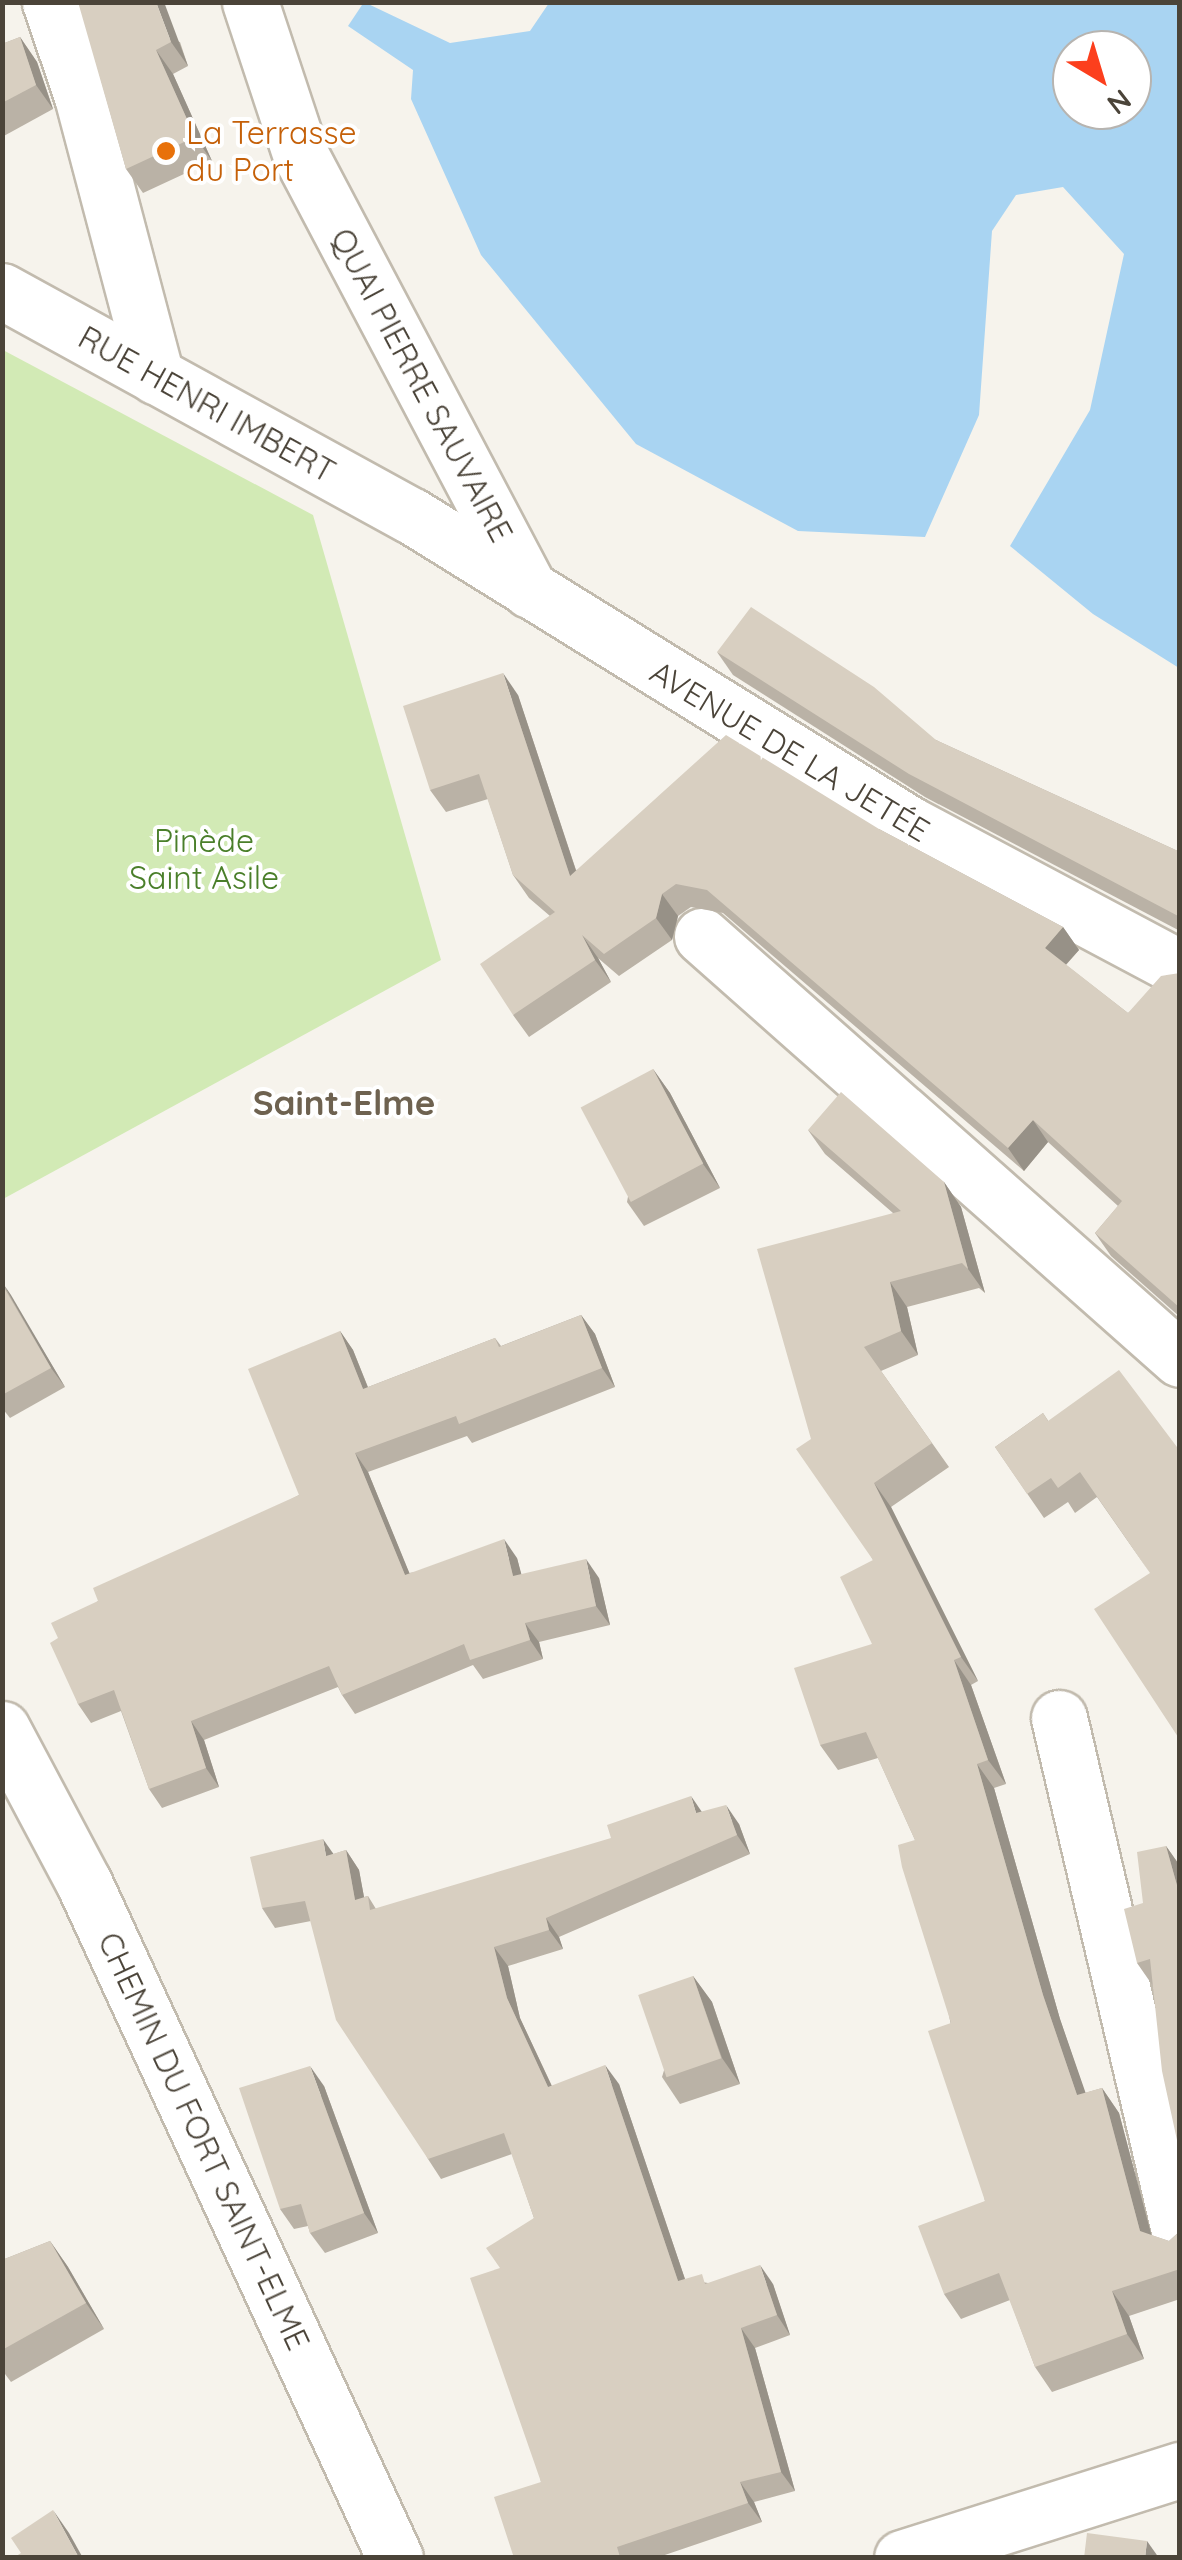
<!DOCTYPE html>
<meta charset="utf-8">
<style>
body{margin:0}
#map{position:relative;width:1182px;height:2560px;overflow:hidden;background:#f6f3ec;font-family:Quicksand,sans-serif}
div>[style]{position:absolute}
.green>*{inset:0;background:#d2eab5}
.water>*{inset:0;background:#a9d4f2}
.roads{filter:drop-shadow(2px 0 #c2bbae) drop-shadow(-2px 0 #c2bbae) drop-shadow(0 2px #c2bbae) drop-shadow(0 -2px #c2bbae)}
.minor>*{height:55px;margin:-27.5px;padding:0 27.5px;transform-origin:27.5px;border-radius:27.5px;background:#fff}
.wall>*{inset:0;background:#bab2a6}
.shaded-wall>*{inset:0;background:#979187}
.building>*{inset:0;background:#d8cfc1;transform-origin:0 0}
.dots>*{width:28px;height:28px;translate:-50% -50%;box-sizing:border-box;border:5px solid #fff;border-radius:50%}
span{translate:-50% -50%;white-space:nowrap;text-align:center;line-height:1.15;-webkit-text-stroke:8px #fff;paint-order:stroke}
.food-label{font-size:32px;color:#c56008}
.left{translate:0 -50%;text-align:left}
.street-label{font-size:32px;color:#4b4439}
.park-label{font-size:32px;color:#4a7f2a}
.neighbourhood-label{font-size:35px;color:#6e6250;font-weight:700}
.frame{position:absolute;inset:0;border:5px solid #4b4439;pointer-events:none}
.north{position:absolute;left:1052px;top:30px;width:100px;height:100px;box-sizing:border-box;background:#fff;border:2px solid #b7b4b0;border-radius:50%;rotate:142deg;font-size:28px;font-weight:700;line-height:40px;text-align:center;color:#4b4439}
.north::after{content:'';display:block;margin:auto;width:35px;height:45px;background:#fc3f1d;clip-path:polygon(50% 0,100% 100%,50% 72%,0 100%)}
</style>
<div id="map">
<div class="green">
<div style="clip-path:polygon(3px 350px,313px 515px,441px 960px,3px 1199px)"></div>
</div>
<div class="water">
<div style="clip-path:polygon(evenodd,364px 2px,450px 43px,530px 31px,549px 3px,1179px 3px,1179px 668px,1093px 614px,1010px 546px,1090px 410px,1124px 254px,1063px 187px,1016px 195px,992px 231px,979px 415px,925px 537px,798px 531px,636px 444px,481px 255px,411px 99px,413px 70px,348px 26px,364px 2px,1072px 50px,1132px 50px,1132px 110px,1072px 110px,1072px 50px)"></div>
</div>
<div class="roads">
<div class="minor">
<div style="left:50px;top:2px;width:99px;rotate:71.2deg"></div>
<div style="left:82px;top:96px;width:290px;rotate:75.2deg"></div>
<div style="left:250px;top:2px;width:162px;rotate:71.7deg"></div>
<div style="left:301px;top:156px;width:491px;rotate:62.2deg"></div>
<div style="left:2px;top:291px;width:468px;rotate:28.8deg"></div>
<div style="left:412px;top:516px;width:585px;rotate:31.79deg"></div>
<div style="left:909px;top:824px;width:307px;rotate:28deg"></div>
<div style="left:702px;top:936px;width:638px;rotate:41.51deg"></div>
<div style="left:1059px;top:1718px;width:531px;rotate:76.83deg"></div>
<div style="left:2px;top:1729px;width:174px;rotate:62deg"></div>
<div style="left:84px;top:1883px;width:743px;rotate:65.26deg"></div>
<div style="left:902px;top:2558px;width:292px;rotate:-17.6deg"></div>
</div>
</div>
<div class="wall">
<div style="clip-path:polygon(82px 12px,180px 42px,188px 66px,173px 74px,212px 161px,143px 193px,126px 169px)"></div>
<div style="clip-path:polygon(20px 37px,37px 62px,53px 109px,2px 137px,2px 44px)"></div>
<div style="clip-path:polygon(717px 652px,936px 740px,1180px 852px,1180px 931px,925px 797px,733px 675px)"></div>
<div style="clip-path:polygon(518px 695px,576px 870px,879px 829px,1063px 927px,1079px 950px,1066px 965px,1128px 1013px,1180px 973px,1180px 1317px,1111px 1256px,1095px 1233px,1118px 1206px,1048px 1142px,1024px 1171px,723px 913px,691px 907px,678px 916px,672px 940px,619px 976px,598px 958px,611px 982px,529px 1037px,513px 1015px,550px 916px,529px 898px,513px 875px,488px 799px,446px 812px,430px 790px)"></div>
<div style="clip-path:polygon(653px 1069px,670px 1093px,720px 1188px,644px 1226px,627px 1202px)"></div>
<div style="clip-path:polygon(808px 1130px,944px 1182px,961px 1207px,985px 1293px,979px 1288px,907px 1307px,918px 1355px,881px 1371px,949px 1467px,891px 1507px,978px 1681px,971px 1685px,1006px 1784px,994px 1788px,1060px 2019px,1085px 2093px,1102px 2088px,1119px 2113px,1151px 2235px,1169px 2241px,1180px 2231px,1180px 2299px,1129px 2316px,1144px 2359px,1052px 2392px,1035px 2367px,1010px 2300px,961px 2319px,944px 2294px,985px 2201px,915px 1840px,878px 1758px,838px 1770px,820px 1745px,872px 1644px,873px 1560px,811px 1439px,893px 1213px,825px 1154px)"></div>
<div style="clip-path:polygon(2px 1282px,65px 1387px,10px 1418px,2px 1408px)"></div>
<div style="clip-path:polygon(581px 1315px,595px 1334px,615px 1387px,472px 1443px,467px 1436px,368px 1472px,409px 1573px,517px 1558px,521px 1574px,599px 1578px,610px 1625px,539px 1642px,543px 1659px,483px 1679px,473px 1665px,355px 1714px,342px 1695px,338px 1687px,204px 1740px,219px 1787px,162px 1808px,149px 1789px,121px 1711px,91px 1723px,78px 1704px,58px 1638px,98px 1601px,299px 1495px,340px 1331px,353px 1350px,368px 1387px,495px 1338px,501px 1346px)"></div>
<div style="clip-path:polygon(1043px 1413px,1150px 1573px,1097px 1497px,1075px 1513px,1068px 1502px,1044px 1518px,995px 1447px)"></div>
<div style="clip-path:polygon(702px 1812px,739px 1824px,750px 1854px,559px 1937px,563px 1949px,508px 1966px,520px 2018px,552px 2086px,619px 2084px,685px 2279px,708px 2283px,773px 2284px,790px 2335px,755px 2348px,795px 2491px,754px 2502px,762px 2522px,656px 2558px,514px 2558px,541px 2482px,500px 2268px,534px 2218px,512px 2154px,441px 2179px,428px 2159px,311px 1921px,275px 1928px,262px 1908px,334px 1854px,346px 1850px,359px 1870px,364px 1897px,368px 1896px,376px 1909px)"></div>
<div style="clip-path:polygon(1166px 1846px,1180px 1866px,1180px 2154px,1153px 1986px,1137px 1963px,1143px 1903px)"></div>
<div style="clip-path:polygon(693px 1976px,712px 2002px,740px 2084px,680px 2104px,662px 2077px)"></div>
<div style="clip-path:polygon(324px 2086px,378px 2233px,325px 2253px,310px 2233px,308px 2226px,294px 2229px,280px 2209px)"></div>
<div style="clip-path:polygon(50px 2241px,68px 2267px,104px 2329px,11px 2382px,2px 2370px,2px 2260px)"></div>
</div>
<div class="shaded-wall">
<div style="clip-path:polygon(156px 2px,164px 2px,188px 66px,171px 42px)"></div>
<div style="clip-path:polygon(20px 37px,37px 62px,53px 109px,36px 85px)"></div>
<div style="clip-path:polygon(156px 50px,173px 74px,212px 161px,195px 137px)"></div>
<div style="clip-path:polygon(503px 673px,518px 695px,585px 898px,570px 876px)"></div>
<div style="clip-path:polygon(662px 894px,678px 916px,672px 940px,656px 918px)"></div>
<div style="clip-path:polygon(1063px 927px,1079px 950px,1061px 970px,1045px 948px)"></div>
<div style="clip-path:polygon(582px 935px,598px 958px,611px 982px,595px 960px)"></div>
<div style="clip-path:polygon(653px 1069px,670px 1093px,720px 1188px,703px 1164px)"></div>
<div style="clip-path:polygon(1033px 1120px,1048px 1142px,1024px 1171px,1008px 1148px)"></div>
<div style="clip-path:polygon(944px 1182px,961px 1207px,985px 1293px,968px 1269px)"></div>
<div style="clip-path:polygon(2px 1282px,11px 1295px,65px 1387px,51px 1368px)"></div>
<div style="clip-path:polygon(890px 1282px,907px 1307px,918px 1355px,901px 1331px)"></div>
<div style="clip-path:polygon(581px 1315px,595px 1334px,615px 1387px,602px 1368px)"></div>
<div style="clip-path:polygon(340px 1331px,353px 1350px,376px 1408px,363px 1389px)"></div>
<div style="clip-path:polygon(355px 1453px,368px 1472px,418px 1594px,405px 1575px)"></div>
<div style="clip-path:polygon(874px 1483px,891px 1507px,978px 1681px,961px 1657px)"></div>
<div style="clip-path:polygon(504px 1539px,517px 1558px,527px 1595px,513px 1576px)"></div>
<div style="clip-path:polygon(586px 1559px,599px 1578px,610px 1625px,596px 1606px)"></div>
<div style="clip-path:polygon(525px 1623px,539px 1642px,543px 1659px,530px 1640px)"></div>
<div style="clip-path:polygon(954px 1660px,971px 1685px,1006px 1784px,988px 1760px)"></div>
<div style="clip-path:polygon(191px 1721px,204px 1740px,219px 1787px,206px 1768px)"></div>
<div style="clip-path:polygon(977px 1764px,994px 1788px,1060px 2019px,1095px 2120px,1077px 2095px,1043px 1995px)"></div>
<div style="clip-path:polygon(691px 1796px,704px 1815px,696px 1813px)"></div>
<div style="clip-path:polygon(726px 1805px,739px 1824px,750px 1854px,737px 1835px)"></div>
<div style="clip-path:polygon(323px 1839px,337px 1859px,326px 1856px)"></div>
<div style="clip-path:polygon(1166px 1846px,1180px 1866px,1180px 1896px)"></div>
<div style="clip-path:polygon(346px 1850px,359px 1870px,368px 1919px,355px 1900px)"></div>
<div style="clip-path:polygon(546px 1918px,559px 1937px,563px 1949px,549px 1930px)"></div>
<div style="clip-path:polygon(494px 1947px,508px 1966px,520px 2018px,561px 2106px,548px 2087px,507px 1998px)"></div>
<div style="clip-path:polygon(693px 1976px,712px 2002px,740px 2084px,722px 2058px)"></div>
<div style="clip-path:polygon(605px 2065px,619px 2084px,692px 2300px,678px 2281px)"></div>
<div style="clip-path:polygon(310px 2066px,324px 2086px,378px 2233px,364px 2213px)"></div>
<div style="clip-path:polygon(1102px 2088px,1119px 2113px,1157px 2256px,1140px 2231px)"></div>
<div style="clip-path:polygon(50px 2241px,68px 2267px,104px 2329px,86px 2303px)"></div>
<div style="clip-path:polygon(760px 2265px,773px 2284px,790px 2335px,777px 2315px)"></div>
<div style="clip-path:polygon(1112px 2291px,1129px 2316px,1144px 2359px,1127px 2334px)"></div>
<div style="clip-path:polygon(741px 2328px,755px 2348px,795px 2491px,781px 2472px)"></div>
<div style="clip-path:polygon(740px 2482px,754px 2502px,762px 2522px,748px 2503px)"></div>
<div style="clip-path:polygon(53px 2510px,69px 2533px,83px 2558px,79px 2558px)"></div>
<div style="clip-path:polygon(1147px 2541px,1159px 2558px,1145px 2558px)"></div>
</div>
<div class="building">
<div style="clip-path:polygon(78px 2px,156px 2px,171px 42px,156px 50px,195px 137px,126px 169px)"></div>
<div style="clip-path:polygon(20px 37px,36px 85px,2px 103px,2px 44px)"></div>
<div style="clip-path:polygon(751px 607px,874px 687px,936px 740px,1180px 852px,1180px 917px,909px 774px,717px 652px)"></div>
<div style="clip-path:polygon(503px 673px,570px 876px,726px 735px,879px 829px,1063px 927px,1045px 948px,1128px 1013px,1161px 976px,1180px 973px,1180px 1308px,1095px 1233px,1122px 1201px,1033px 1120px,1008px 1148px,707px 890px,676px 884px,662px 894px,656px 918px,604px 954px,582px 935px,595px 960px,513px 1015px,480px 964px,555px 912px,513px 875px,479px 774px,430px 790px,403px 706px)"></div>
<div style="left:653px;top:1069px;width:107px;height:82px;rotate:62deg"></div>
<div style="clip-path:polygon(841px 1092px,944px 1182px,968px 1269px,962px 1263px,890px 1282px,901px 1331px,864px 1347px,932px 1443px,874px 1483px,961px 1657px,954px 1660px,988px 1760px,977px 1764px,1043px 1995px,1077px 2095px,1102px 2088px,1140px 2231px,1169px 2241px,1180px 2231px,1180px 2269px,1112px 2291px,1127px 2334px,1035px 2367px,999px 2273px,944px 2294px,918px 2226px,985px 2201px,928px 2031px,951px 2023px,902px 1867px,898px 1845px,915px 1840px,866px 1732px,820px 1745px,794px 1668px,872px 1644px,840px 1577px,873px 1560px,796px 1449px,811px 1439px,757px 1249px,901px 1211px,808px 1130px)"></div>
<div style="clip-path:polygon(2px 1284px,51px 1368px,2px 1395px)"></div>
<div style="clip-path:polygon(581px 1315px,602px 1368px,459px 1424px,456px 1416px,355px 1453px,405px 1575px,504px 1539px,513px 1576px,586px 1559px,596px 1606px,525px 1623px,530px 1640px,470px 1660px,464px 1644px,342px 1695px,329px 1666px,191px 1721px,206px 1768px,149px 1789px,114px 1690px,78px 1704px,50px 1643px,58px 1638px,51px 1623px,98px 1601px,93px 1588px,299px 1495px,248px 1369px,340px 1331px,363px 1389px,495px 1338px,499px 1347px)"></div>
<div style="clip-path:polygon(1119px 1370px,1180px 1451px,1180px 1740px,1094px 1609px,1150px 1573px,1080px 1472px,1058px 1488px,1051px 1478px,1027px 1494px,995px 1447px,1043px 1413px,1048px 1421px)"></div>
<div style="clip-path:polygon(691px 1796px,696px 1813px,726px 1805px,737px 1835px,546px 1918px,549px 1930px,494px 1947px,507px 1998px,548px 2087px,605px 2065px,678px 2281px,702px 2274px,705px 2284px,760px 2265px,777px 2315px,741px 2328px,781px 2472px,740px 2482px,748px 2503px,617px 2547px,620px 2557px,514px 2558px,494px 2497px,541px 2482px,470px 2278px,500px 2268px,486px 2248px,534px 2218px,504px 2133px,428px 2159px,336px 2020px,305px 1901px,262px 1908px,250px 1857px,323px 1839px,326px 1856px,346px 1850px,355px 1900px,368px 1896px,370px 1910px,611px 1838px,607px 1825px)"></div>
<div style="clip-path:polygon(1166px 1846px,1180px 1896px,1180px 2154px,1162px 2071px,1150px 1959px,1137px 1963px,1124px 1909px,1143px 1903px,1137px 1852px)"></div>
<div style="left:693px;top:1976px;width:87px;height:58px;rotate:71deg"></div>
<div style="clip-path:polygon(310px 2066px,364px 2213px,310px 2233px,301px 2204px,280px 2209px,239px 2088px)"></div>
<div style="clip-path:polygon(50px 2241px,86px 2303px,2px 2350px,2px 2260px)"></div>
<div style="clip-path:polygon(53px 2510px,79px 2558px,13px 2558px,21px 2553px,11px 2538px)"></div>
<div style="clip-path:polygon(1087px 2533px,1147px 2541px,1145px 2558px,1084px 2558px)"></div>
</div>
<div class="dots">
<div style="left:166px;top:151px;background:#e8710a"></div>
</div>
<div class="food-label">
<span class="left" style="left:186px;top:151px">La Terrasse<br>du Port</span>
</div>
<div class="street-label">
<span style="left:422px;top:385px;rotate:62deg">QUAI PIERRE SAUVAIRE</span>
<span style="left:207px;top:404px;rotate:29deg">RUE HENRI IMBERT</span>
<span style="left:790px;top:751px;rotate:31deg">AVENUE DE LA JETÉE</span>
<span style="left:204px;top:2141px;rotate:65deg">CHEMIN DU FORT SAINT-ELME</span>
</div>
<div class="park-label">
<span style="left:204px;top:859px">Pinède<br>Saint Asile</span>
</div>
<div class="neighbourhood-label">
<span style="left:344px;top:1102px">Saint-Elme</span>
</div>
<div class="frame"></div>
<div class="north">N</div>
</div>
